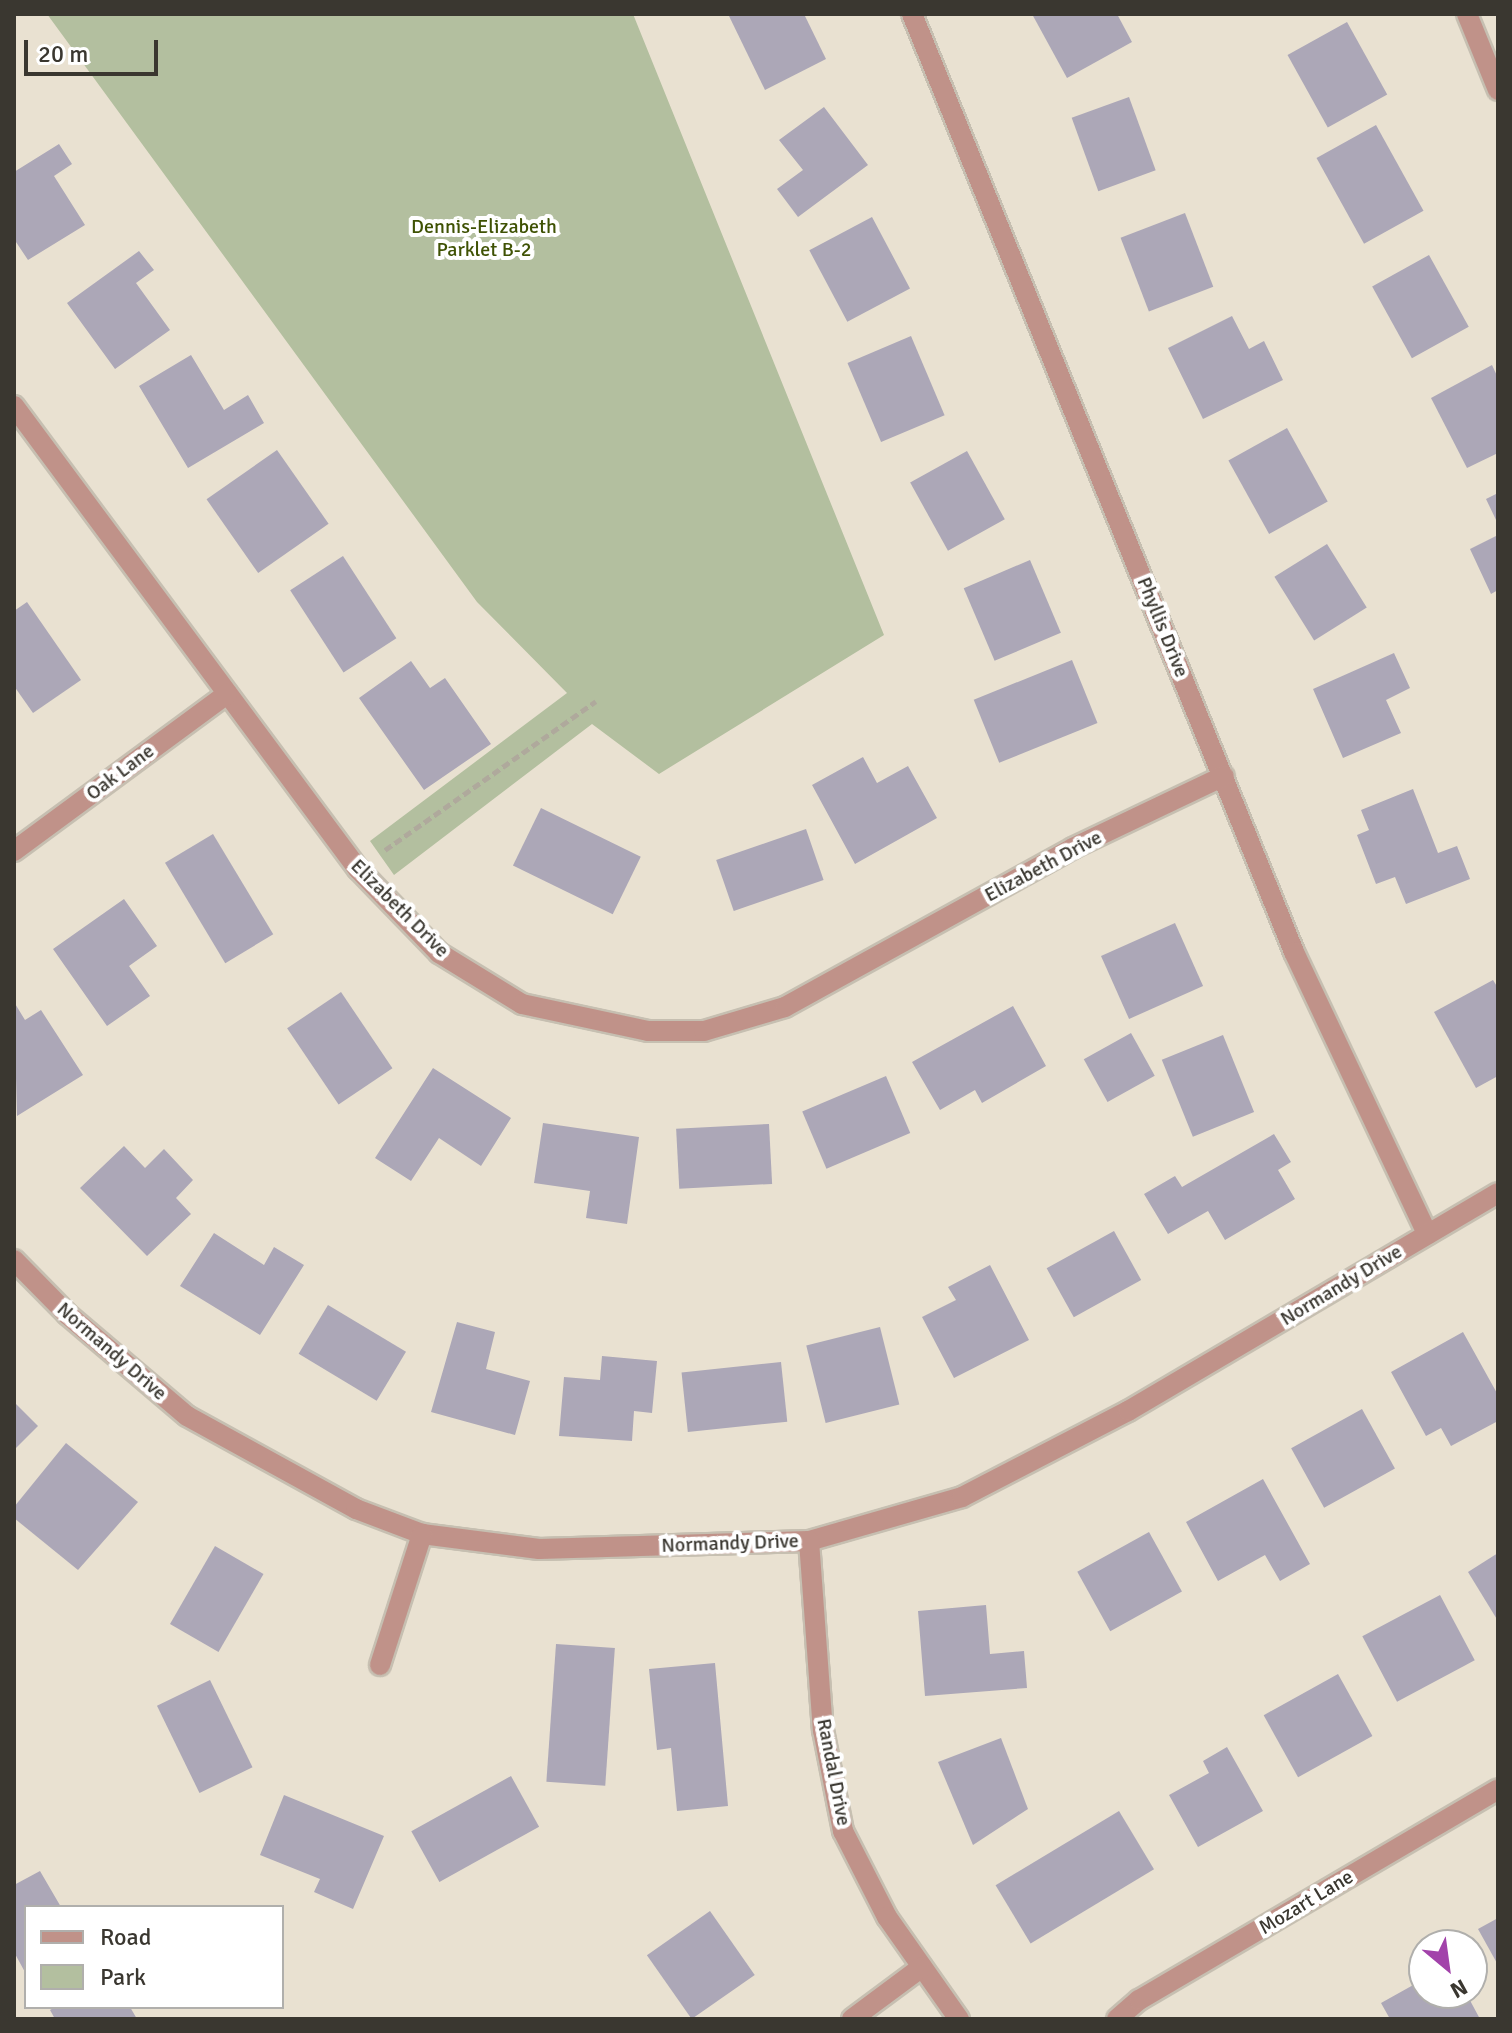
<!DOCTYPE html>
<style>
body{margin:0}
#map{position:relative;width:1512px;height:2033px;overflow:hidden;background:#e9e1d1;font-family:Signika,sans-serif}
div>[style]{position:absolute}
.green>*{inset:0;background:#b3bf9f}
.building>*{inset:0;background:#aca7b7;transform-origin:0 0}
.path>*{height:5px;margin-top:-2.5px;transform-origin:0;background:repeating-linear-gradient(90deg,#afa99c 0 8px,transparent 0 12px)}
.roads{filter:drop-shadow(2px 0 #c6bfb1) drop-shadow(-2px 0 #c6bfb1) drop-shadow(0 2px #c6bfb1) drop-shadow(0 -2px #c6bfb1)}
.minor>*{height:20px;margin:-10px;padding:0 10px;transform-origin:10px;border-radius:10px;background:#c09289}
span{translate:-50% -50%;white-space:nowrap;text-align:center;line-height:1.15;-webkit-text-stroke:8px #fff;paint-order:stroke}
.park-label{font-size:20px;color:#3f5204}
.street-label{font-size:20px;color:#3a3730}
.frame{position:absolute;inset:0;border:16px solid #3a3730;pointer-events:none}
.legend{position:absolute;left:24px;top:1905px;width:260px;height:104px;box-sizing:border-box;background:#fff;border:2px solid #b0afac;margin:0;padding:10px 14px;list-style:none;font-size:24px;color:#3a3730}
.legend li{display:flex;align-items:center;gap:16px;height:40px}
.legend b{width:40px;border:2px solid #b0afac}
.north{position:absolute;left:1408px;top:1929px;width:80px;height:80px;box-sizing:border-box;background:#fff;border:2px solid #b0afac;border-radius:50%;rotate:151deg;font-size:22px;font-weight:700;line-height:32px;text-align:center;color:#3a3730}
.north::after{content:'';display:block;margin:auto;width:28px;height:36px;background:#a242aa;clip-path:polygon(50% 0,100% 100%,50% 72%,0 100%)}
.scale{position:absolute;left:24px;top:40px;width:134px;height:36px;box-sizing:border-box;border:4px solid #3a3730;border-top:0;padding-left:10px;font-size:24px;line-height:28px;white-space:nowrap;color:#3a3730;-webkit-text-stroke:6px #fff;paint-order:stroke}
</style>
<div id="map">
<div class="green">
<div style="clip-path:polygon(47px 14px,633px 14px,884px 635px,659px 774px,592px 724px,394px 875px,370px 841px,567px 693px,477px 602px)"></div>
</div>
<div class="building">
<div style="clip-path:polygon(804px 14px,826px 59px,765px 90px,729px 16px)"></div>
<div style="clip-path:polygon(1032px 14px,1117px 14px,1132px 42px,1067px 78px)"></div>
<div style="left:1347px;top:22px;width:83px;height:68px;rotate:61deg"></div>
<div style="left:1129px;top:97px;width:78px;height:61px;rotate:70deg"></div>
<div style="clip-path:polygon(824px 107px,868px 165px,798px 217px,777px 189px,803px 170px,779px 140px)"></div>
<div style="left:1376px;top:125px;width:98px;height:68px;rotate:61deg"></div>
<div style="clip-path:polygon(59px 144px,72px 164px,54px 176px,85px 225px,28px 260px,14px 239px,14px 172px)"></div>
<div style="left:1185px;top:213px;width:79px;height:69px;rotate:69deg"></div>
<div style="left:872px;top:217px;width:81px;height:71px;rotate:62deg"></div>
<div style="clip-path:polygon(139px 251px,154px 270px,136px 283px,170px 330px,115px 369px,67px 303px)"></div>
<div style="left:1429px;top:255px;width:82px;height:65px;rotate:61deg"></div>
<div style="clip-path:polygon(1232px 316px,1249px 349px,1264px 341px,1283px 380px,1203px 419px,1168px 348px)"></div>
<div style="left:911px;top:336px;width:86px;height:69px;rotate:67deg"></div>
<div style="clip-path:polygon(191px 355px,224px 410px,248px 395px,264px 423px,188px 468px,139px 386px)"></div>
<div style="clip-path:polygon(1492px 365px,1498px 378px,1498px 453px,1467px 468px,1431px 398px)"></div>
<div style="left:1287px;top:428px;width:84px;height:67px;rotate:61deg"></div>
<div style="left:277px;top:450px;width:90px;height:86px;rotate:55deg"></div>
<div style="left:967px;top:451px;width:78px;height:65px;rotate:61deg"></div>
<div style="clip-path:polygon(1498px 493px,1498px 524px,1486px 499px)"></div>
<div style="clip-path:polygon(1498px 535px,1498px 590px,1491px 594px,1470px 549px)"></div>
<div style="left:1327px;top:544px;width:75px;height:62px;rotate:58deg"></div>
<div style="left:343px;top:556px;width:98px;height:63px;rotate:57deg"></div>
<div style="left:1030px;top:560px;width:79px;height:72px;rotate:67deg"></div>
<div style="clip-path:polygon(27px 602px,81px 680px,33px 713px,14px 686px,14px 611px)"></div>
<div style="clip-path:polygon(1394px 653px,1410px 688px,1386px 700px,1401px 733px,1343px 758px,1313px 689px)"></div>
<div style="left:1072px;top:660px;width:68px;height:106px;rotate:68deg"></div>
<div style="clip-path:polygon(411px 661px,430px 688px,445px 678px,491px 744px,424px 790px,359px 698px)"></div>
<div style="clip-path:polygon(863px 757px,877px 783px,908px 766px,937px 818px,855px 864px,812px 785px)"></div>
<div style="clip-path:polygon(1413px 789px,1438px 853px,1457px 846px,1470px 879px,1406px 904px,1395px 877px,1376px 884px,1357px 835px,1369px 830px,1361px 810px)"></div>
<div style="left:541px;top:808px;width:111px;height:64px;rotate:26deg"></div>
<div style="left:806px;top:829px;width:54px;height:95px;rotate:71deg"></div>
<div style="left:213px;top:834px;width:117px;height:56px;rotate:59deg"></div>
<div style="clip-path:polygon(124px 899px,157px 946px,129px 966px,150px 996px,107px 1026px,53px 949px)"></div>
<div style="left:1175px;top:923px;width:69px;height:81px;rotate:66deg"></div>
<div style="clip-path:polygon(1493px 980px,1498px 988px,1498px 1076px,1476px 1088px,1434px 1012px)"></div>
<div style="left:341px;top:992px;width:92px;height:65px;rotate:56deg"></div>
<div style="clip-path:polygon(14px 1002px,25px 1020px,41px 1010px,83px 1075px,17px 1116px)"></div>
<div style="clip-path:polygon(1013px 1006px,1046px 1066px,982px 1103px,975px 1090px,940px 1110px,912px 1062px)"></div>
<div style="left:1131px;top:1033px;width:49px;height:54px;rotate:61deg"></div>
<div style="left:1223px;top:1035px;width:83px;height:66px;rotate:68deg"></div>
<div style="clip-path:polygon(433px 1068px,511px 1118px,481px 1166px,439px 1138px,411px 1181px,375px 1158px)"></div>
<div style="left:886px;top:1076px;width:62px;height:91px;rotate:67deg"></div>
<div style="clip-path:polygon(543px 1123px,639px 1137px,627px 1224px,586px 1218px,590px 1191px,534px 1183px)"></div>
<div style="left:769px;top:1124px;width:60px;height:93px;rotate:87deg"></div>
<div style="clip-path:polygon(1274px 1134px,1291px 1162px,1278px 1170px,1295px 1199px,1225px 1240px,1208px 1211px,1168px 1234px,1144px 1194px,1175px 1176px,1182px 1187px)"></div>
<div style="clip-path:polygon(124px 1146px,145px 1168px,164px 1149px,193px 1180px,176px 1198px,191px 1214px,147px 1256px,80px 1188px)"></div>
<div style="left:1114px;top:1231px;width:56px;height:77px;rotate:61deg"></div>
<div style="clip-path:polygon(214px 1233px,264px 1265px,274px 1247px,304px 1265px,260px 1335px,180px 1286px)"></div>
<div style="clip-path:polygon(990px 1265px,1029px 1340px,954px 1378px,922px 1317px,956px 1300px,948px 1287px)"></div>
<div style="left:328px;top:1305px;width:91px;height:57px;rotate:31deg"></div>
<div style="clip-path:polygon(457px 1322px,495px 1332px,486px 1369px,530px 1381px,515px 1435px,431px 1412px)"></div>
<div style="left:880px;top:1327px;width:80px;height:76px;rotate:76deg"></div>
<div style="clip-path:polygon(1463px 1332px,1498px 1395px,1498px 1421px,1451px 1446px,1441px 1428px,1426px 1436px,1391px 1372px)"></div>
<div style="clip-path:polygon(602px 1356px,657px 1361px,652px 1413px,634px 1411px,632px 1441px,559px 1436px,564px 1377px,600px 1380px)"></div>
<div style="left:781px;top:1362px;width:60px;height:100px;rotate:84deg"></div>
<div style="clip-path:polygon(14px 1402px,38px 1426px,14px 1450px)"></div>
<div style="left:1362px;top:1409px;width:68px;height:81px;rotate:61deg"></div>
<div style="clip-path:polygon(66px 1443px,138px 1502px,78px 1570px,14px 1518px,14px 1507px)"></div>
<div style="clip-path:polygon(1263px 1479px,1310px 1564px,1280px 1581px,1265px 1555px,1218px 1581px,1186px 1522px)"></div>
<div style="left:1149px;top:1532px;width:68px;height:82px;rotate:61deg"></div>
<div style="left:215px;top:1546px;width:56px;height:90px;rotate:30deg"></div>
<div style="clip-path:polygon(1498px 1553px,1498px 1621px,1468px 1572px)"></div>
<div style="left:1440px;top:1595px;width:74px;height:88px;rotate:62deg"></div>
<div style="clip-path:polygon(986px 1605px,990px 1654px,1024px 1651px,1027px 1688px,925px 1696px,918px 1611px)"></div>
<div style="left:556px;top:1644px;width:59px;height:138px;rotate:4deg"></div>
<div style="clip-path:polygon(715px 1663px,728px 1806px,677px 1811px,671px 1748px,657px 1750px,649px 1669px)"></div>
<div style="left:1338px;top:1674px;width:71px;height:85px;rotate:61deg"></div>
<div style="left:210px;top:1680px;width:97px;height:59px;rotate:64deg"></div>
<div style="clip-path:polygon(1001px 1738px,1028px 1809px,973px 1845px,938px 1762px)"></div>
<div style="clip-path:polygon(1227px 1747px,1263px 1811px,1198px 1847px,1169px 1795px,1209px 1773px,1203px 1761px)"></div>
<div style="left:511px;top:1776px;width:58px;height:114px;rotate:61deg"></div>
<div style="clip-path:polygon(284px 1795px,384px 1836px,353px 1909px,314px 1892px,320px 1879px,260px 1855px)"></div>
<div style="left:1119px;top:1811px;width:68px;height:144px;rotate:59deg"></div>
<div style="clip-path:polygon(40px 1871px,61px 1907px,26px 1907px,26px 1974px,14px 1952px,14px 1885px)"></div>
<div style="left:710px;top:1911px;width:78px;height:77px;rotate:55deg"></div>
<div style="clip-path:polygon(1498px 1918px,1498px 1965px,1478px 1929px)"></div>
<div style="clip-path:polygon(1424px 1979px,1424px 1993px,1466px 1993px,1480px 2019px,1390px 2019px,1381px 2003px)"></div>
<div style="clip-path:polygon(55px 2007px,130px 2007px,137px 2019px,55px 2019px,50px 2010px)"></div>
</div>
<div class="path">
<div style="left:385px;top:850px;width:258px;rotate:-35.2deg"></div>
</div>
<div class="roads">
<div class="minor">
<div style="left:912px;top:14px;width:1013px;rotate:67.84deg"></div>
<div style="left:1294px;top:952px;width:312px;rotate:64.7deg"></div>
<div style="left:1467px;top:14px;width:82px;rotate:67.8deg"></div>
<div style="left:14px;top:406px;width:577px;rotate:53.39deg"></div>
<div style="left:358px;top:869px;width:117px;rotate:46deg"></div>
<div style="left:439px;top:953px;width:97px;rotate:31.6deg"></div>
<div style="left:522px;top:1004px;width:129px;rotate:12.1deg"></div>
<div style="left:648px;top:1031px;width:56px"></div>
<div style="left:704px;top:1031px;width:84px;rotate:-16.5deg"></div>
<div style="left:785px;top:1007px;width:329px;rotate:-28.9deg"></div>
<div style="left:1073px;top:848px;width:167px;rotate:-25.5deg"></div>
<div style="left:14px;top:851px;width:265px;rotate:-36.4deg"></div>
<div style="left:14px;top:1260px;width:76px;rotate:45.5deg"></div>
<div style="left:67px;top:1314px;width:157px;rotate:40.4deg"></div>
<div style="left:187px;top:1416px;width:193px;rotate:28.8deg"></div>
<div style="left:356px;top:1509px;width:71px;rotate:20.7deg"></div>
<div style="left:422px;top:1534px;width:118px;rotate:7.3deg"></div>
<div style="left:539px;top:1549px;width:270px;rotate:-1.7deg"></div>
<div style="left:809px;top:1541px;width:159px;rotate:-16deg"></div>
<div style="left:962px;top:1497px;width:187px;rotate:-27.4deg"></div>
<div style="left:1128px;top:1411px;width:429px;rotate:-30.5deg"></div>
<div style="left:809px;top:1541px;width:190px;rotate:85.8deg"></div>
<div style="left:823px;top:1730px;width:103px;rotate:78.8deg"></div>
<div style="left:843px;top:1831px;width:97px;rotate:62.9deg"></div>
<div style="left:887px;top:1917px;width:125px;rotate:54.8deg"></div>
<div style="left:380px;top:1665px;width:138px;rotate:-72.2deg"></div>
<div style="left:852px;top:2019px;width:87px;rotate:-36.6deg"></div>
<div style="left:1117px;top:2019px;width:29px;rotate:-41deg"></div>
<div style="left:1139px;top:2000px;width:416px;rotate:-30.4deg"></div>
</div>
</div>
<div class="park-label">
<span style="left:484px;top:238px">Dennis-Elizabeth<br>Parklet B-2</span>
</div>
<div class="street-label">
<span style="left:1163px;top:627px;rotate:68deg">Phyllis Drive</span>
<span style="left:120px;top:772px;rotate:-37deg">Oak Lane</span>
<span style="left:1043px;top:866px;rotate:-28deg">Elizabeth Drive</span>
<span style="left:400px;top:908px;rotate:45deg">Elizabeth Drive</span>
<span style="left:1341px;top:1285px;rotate:-31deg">Normandy Drive</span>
<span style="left:112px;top:1351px;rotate:41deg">Normandy Drive</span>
<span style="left:730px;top:1543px;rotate:-2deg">Normandy Drive</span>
<span style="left:834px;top:1772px;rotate:79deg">Randal Drive</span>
<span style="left:1306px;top:1902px;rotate:-31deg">Mozart Lane</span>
</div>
<div class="frame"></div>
<ul class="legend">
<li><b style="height:10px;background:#c09289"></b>Road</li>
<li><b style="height:22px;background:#b3bf9f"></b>Park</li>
</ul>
<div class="north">N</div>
<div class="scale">20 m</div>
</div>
